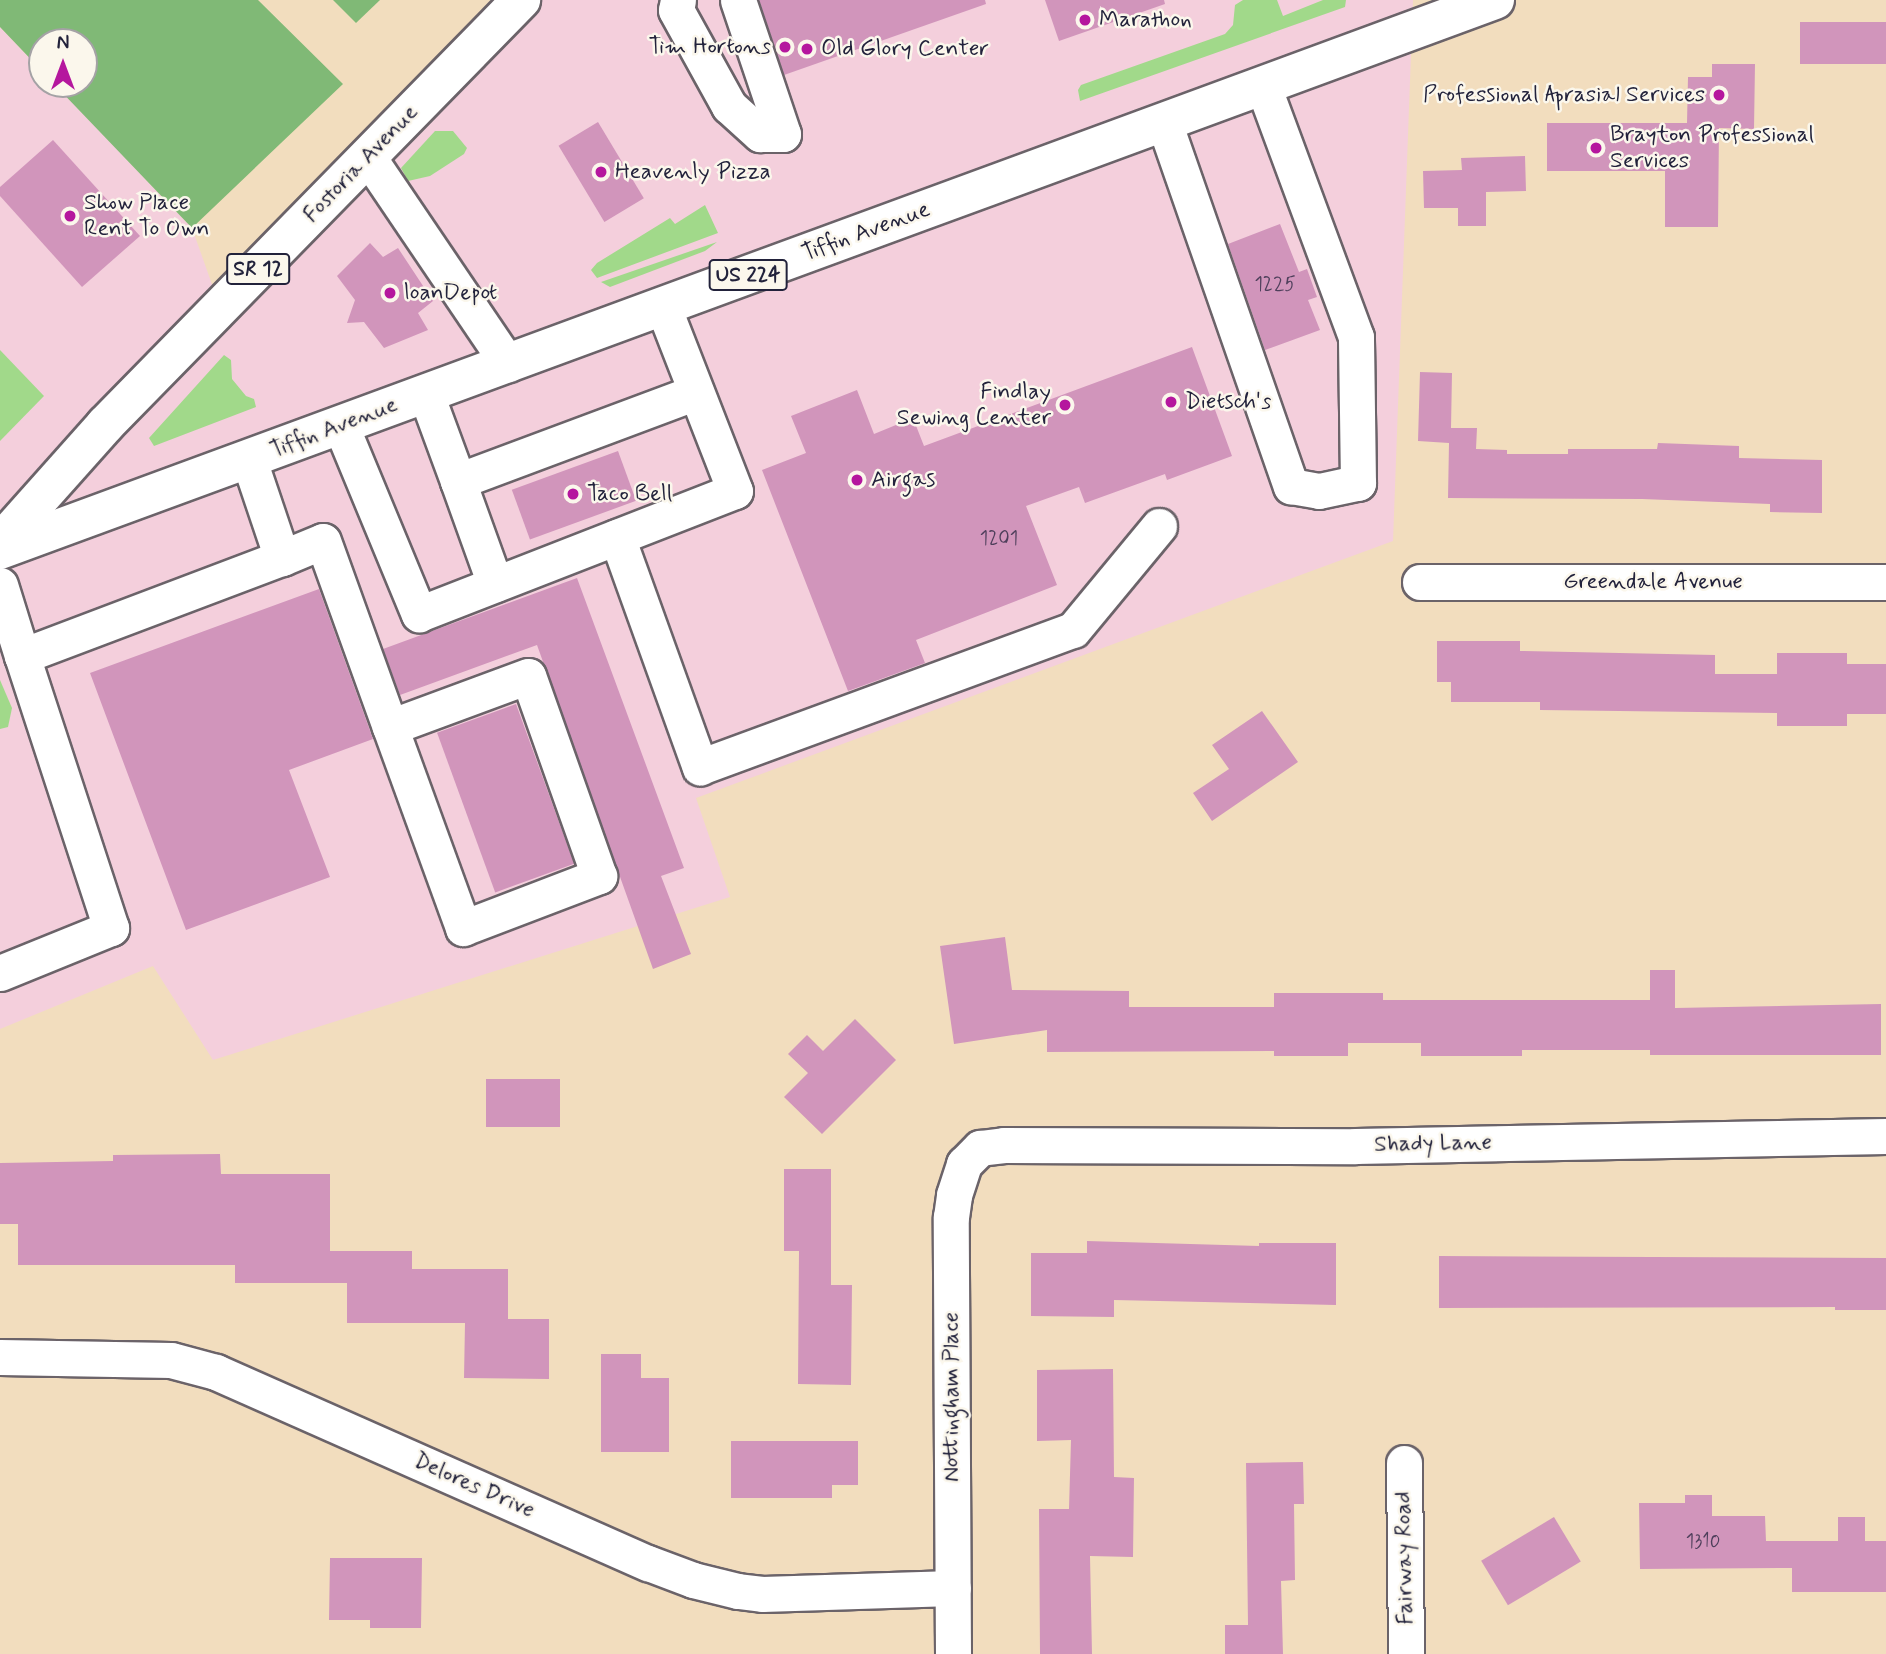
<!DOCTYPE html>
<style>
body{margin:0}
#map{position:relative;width:1886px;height:1654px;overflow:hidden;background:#f2ddbe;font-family:Mynerve,sans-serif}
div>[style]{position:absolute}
.built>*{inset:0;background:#f4cfdc}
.green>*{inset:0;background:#a1d98a}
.forest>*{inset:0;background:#80b976}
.building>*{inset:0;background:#d195bb;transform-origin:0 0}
.roads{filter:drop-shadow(2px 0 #6b6369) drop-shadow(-2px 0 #6b6369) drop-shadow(0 2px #6b6369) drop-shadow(0 -2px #6b6369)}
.minor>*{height:35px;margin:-17.5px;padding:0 17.5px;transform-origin:17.5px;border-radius:17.5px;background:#fff}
.major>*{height:38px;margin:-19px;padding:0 19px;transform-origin:19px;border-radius:19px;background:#fff}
.highway>*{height:38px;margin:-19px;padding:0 19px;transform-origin:19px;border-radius:19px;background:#fff}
.dots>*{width:19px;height:19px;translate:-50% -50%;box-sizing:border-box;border:4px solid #fbf7ec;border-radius:50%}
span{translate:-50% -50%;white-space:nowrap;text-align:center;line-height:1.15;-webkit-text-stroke:5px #fbf7ec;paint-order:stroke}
.number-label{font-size:19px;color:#4e3f5b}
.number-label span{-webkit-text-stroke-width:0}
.shield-label span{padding:2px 5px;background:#fbf7ec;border:2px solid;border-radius:5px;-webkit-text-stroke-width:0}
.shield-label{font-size:21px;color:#22223b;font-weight:700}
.poi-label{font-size:23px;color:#22223b}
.left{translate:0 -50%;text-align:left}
.right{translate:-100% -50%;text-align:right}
.street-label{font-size:23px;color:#22223b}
.north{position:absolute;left:28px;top:28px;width:70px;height:70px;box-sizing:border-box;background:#fbf7ec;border:2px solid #a4a2a5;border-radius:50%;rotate:0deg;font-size:19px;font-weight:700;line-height:28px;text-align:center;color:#22223b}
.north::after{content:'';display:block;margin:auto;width:24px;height:32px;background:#b5179e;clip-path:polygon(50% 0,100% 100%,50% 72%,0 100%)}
</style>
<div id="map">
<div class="built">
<div style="clip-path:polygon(522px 0,1413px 0,1393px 541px,696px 798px,730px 897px,213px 1060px,153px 966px,0 1029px,0 27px,42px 71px,42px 84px,55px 84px,192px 228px,220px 307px)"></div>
</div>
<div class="green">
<div style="clip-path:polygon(1243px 0,1277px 0,1283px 16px,1323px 0,1346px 0,1345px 7px,1080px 101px,1078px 90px,1081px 85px,1225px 34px,1233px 25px,1235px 5px)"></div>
<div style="clip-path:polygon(435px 131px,453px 131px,467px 148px,464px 154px,430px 176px,408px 181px,401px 168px)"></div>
<div style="clip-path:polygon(705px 205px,718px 233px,597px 278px,591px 270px,597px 263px,670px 218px,675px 224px)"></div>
<div style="clip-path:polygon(717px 242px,705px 251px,610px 287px,601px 282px)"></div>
<div style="clip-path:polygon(0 350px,44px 396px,0 441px)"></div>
<div style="clip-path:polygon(224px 355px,231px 360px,232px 379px,246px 396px,254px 399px,256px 407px,154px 446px,149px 438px)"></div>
<div style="clip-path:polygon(0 680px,12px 708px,8px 727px,0 729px)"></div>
</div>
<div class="forest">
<div style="clip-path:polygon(0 0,258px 0,343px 84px,192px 228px,54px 84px,84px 84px,84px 42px,42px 42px,42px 71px,0 27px)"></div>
<div style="clip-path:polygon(333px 0,380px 0,356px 23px)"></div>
</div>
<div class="building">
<div style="clip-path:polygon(759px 0,985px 0,986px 4px,784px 75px)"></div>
<div style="clip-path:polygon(1045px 0,1164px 0,1165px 4px,1059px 41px)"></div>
<div style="left:1800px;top:22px;width:86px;height:42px"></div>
<div style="clip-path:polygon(1712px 64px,1755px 64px,1754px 129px,1719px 128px,1718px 227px,1665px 227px,1665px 171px,1547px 171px,1547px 123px,1687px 123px,1688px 77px,1712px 77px)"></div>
<div style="left:598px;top:122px;width:89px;height:46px;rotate:59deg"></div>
<div style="clip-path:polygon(53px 140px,140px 236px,82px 287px,0 196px,0 187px)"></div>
<div style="clip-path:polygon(1525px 156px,1526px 191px,1486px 192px,1486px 226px,1458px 226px,1458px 208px,1424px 208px,1423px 171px,1462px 170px,1461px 158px)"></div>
<div style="clip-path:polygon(1280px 224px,1299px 272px,1307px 269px,1317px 297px,1308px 300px,1320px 330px,1265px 350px,1228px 244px)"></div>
<div style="clip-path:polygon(370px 243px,383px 257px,398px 248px,433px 301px,418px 313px,428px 330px,384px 348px,364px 322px,347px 323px,355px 300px,337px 276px)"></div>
<div style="clip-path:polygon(1192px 347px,1232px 456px,1167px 480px,1165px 474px,1085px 503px,1079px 487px,1026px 506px,1057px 585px,916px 640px,925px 663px,848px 691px,762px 470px,806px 453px,791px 416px,857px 390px,874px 434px,913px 418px,924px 446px)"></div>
<div style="clip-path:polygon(1420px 372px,1452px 373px,1451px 428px,1477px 428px,1476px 449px,1507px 450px,1507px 454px,1568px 454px,1568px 449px,1657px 449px,1658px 443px,1739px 446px,1739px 458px,1822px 460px,1822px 513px,1770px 512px,1770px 504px,1642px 499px,1448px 498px,1449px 443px,1418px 441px)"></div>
<div style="left:618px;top:451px;width:53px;height:113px;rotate:70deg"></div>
<div style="clip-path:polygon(577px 578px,684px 868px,661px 876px,691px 954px,653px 969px,537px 645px,400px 695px,383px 649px)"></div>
<div style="clip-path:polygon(319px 589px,373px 739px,289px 770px,330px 877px,186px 930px,90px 673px)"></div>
<div style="clip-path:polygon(1437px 641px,1520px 641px,1520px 651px,1715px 655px,1715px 674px,1777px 674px,1777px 653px,1847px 653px,1847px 664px,1886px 664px,1886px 714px,1847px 714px,1847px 726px,1777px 726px,1777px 713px,1540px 710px,1540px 702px,1451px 702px,1451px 682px,1437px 682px)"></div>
<div style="left:516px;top:704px;width:170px;height:84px;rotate:70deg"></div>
<div style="clip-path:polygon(1262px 711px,1298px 762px,1212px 821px,1193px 793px,1229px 769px,1212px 745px)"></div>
<div style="clip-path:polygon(1005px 937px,1012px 990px,1129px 991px,1129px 1007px,1274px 1007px,1274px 993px,1383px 993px,1383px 1000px,1650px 1000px,1650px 970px,1675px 970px,1675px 1008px,1881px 1004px,1881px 1055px,1650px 1055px,1650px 1050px,1522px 1050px,1522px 1056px,1421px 1056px,1421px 1043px,1348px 1043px,1348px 1056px,1274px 1056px,1274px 1051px,1047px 1052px,1047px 1030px,954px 1044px,940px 946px)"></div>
<div style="clip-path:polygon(855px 1019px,896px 1060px,822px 1134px,784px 1097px,808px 1073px,788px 1054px,807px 1035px,823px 1051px)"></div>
<div style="left:486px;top:1079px;width:74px;height:48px"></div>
<div style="clip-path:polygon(220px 1154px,221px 1174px,330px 1174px,330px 1251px,412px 1251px,412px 1269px,508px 1269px,508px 1319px,549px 1319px,549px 1379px,464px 1378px,465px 1323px,347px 1323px,347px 1283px,235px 1283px,235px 1265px,18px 1265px,18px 1224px,0 1224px,0 1163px,113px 1161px,113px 1155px)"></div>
<div style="clip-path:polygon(784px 1169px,831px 1169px,831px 1285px,852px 1285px,851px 1385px,798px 1384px,799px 1251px,784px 1251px)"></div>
<div style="clip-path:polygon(1087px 1241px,1259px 1246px,1259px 1243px,1336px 1243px,1336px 1305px,1114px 1300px,1114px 1317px,1031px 1316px,1031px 1253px,1087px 1253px)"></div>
<div style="clip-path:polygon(1439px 1256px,1886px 1258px,1886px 1310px,1835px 1310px,1835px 1307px,1439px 1308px)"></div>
<div style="clip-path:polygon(601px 1354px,641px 1354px,641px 1378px,669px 1378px,669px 1452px,601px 1452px)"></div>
<div style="clip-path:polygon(1113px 1369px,1114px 1477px,1134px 1478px,1133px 1557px,1090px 1556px,1092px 1654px,1040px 1654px,1039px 1509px,1069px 1509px,1071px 1440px,1037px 1441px,1037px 1370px)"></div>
<div style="clip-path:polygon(731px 1441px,858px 1441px,858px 1485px,832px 1485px,832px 1498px,731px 1498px)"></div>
<div style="clip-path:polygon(1303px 1462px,1304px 1504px,1294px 1504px,1295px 1580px,1281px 1581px,1283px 1654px,1225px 1654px,1225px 1625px,1248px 1625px,1246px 1463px)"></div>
<div style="clip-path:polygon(1685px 1495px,1712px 1495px,1712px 1516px,1765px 1516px,1766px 1541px,1838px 1541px,1838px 1517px,1865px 1517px,1865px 1541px,1886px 1541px,1886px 1592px,1792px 1592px,1792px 1568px,1640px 1569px,1639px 1503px,1685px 1503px)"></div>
<div style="left:1554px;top:1517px;width:52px;height:85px;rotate:59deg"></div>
<div style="clip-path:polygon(330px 1558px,422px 1558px,421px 1628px,370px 1628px,370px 1620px,329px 1620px)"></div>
</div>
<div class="roads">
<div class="minor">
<div style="left:678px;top:0;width:10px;rotate:101deg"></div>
<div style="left:676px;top:10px;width:110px;rotate:61.1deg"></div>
<div style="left:729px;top:106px;width:42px;rotate:42.1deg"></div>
<div style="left:760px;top:134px;width:23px"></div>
<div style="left:783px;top:134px;width:141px;rotate:-108.6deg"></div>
<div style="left:1164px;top:122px;width:386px;rotate:70.8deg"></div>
<div style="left:1291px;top:486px;width:28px;rotate:10deg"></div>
<div style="left:1319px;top:491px;width:40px;rotate:-12deg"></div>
<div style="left:1358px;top:483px;width:146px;rotate:-90.8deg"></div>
<div style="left:1356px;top:337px;width:269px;rotate:-110.3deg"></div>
<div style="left:368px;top:157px;width:250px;rotate:55.9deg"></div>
<div style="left:426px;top:394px;width:93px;rotate:69.8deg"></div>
<div style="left:341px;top:426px;width:204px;rotate:67.5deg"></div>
<div style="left:419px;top:614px;width:339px;rotate:-21.3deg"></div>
<div style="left:735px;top:491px;width:199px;rotate:-111.3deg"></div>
<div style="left:617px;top:537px;width:245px;rotate:70.2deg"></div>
<div style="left:700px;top:767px;width:397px;rotate:-20.2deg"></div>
<div style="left:1073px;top:630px;width:135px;rotate:-50.4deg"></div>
<div style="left:282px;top:558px;width:44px;rotate:-22.5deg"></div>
<div style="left:323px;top:541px;width:198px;rotate:70.2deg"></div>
<div style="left:390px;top:727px;width:214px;rotate:70deg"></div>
<div style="left:463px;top:928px;width:146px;rotate:-20.9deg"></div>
<div style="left:599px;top:876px;width:212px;rotate:-109.5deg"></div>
<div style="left:528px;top:676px;width:147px;rotate:159.7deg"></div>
<div style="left:1420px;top:582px;width:466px"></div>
<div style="left:495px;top:584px;width:109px;rotate:-109.8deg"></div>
<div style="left:458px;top:481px;width:254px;rotate:-20.5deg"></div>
<div style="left:0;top:585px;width:74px;rotate:72.8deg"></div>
<div style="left:22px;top:656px;width:278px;rotate:-20.7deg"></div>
<div style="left:282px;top:558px;width:103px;rotate:-108.6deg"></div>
<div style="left:0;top:973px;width:120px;rotate:-22.1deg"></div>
<div style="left:111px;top:928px;width:286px;rotate:-108.1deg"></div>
<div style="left:0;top:1357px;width:171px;rotate:1deg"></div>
<div style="left:171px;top:1360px;width:47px;rotate:14.9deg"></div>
<div style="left:216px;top:1372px;width:472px;rotate:23.9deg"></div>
<div style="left:648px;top:1563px;width:48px;rotate:20.7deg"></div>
<div style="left:693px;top:1580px;width:46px;rotate:13.7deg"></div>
<div style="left:738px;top:1591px;width:24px;rotate:7deg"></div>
<div style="left:762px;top:1594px;width:191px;rotate:-1.8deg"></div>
<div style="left:1404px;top:1463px;width:191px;rotate:89.4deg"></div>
<div style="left:953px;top:1654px;width:437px;rotate:-90.3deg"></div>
<div style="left:951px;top:1217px;width:22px;rotate:-82deg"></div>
<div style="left:954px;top:1195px;width:33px;rotate:-72deg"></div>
<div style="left:964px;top:1164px;width:23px;rotate:-45deg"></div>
<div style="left:980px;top:1148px;width:24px;rotate:-7deg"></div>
<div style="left:1004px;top:1145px;width:351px;rotate:0.2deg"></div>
<div style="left:1355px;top:1146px;width:531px;rotate:-1.08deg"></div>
</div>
<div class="major">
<div style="left:0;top:543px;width:158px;rotate:-48.3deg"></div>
<div style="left:105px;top:425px;width:595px;rotate:-45.61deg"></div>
</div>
<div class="highway">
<div style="left:0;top:550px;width:1593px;rotate:-20.2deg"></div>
</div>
</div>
<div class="dots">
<div style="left:1085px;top:20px;background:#b5179e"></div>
<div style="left:785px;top:47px;background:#b5179e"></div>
<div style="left:807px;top:49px;background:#b5179e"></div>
<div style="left:1719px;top:95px;background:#b5179e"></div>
<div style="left:1596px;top:148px;background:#b5179e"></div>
<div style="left:601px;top:172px;background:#b5179e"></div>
<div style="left:70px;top:216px;background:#b5179e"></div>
<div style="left:390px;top:293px;background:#b5179e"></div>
<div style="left:1171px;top:402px;background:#b5179e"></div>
<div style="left:1065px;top:405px;background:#b5179e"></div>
<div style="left:857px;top:480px;background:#b5179e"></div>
<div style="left:573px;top:494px;background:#b5179e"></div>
</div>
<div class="number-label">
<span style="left:1275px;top:285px">1225</span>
<span style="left:999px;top:539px">1201</span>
<span style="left:1703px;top:1542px">1310</span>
</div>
<div class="shield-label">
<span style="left:258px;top:269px">SR 12</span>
<span style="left:748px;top:275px">US 224</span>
</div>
<div class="poi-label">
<span class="left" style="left:1099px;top:20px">Marathon</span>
<span class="right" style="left:771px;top:47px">Tim Hortons</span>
<span class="left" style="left:821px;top:49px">Old Glory Center</span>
<span class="right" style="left:1705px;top:95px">Professional Aprasial Services</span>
<span class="left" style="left:1610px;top:148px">Brayton Professional<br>Services</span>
<span class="left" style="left:615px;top:172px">Heavenly Pizza</span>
<span class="left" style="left:84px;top:216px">Show Place<br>Rent To Own</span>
<span class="left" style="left:404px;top:293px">loanDepot</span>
<span class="right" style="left:1051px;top:405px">Findlay<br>Sewing Center</span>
<span class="left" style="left:1185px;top:402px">Dietsch's</span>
<span class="left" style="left:871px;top:480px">Airgas</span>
<span class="left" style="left:587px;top:494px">Taco Bell</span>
</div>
<div class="street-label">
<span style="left:361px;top:164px;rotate:-46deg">Fostoria Avenue</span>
<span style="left:866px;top:232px;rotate:-20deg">Tiffin Avenue</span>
<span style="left:334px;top:428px;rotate:-21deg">Tiffin Avenue</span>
<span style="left:1653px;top:582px">Greendale Avenue</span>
<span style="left:1433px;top:1144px;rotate:-1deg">Shady Lane</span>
<span style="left:952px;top:1397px;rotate:-90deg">Nottingham Place</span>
<span style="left:474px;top:1486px;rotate:24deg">Delores Drive</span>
<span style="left:1405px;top:1558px;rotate:-91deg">Fairway Road</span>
</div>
<div class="north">N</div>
</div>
